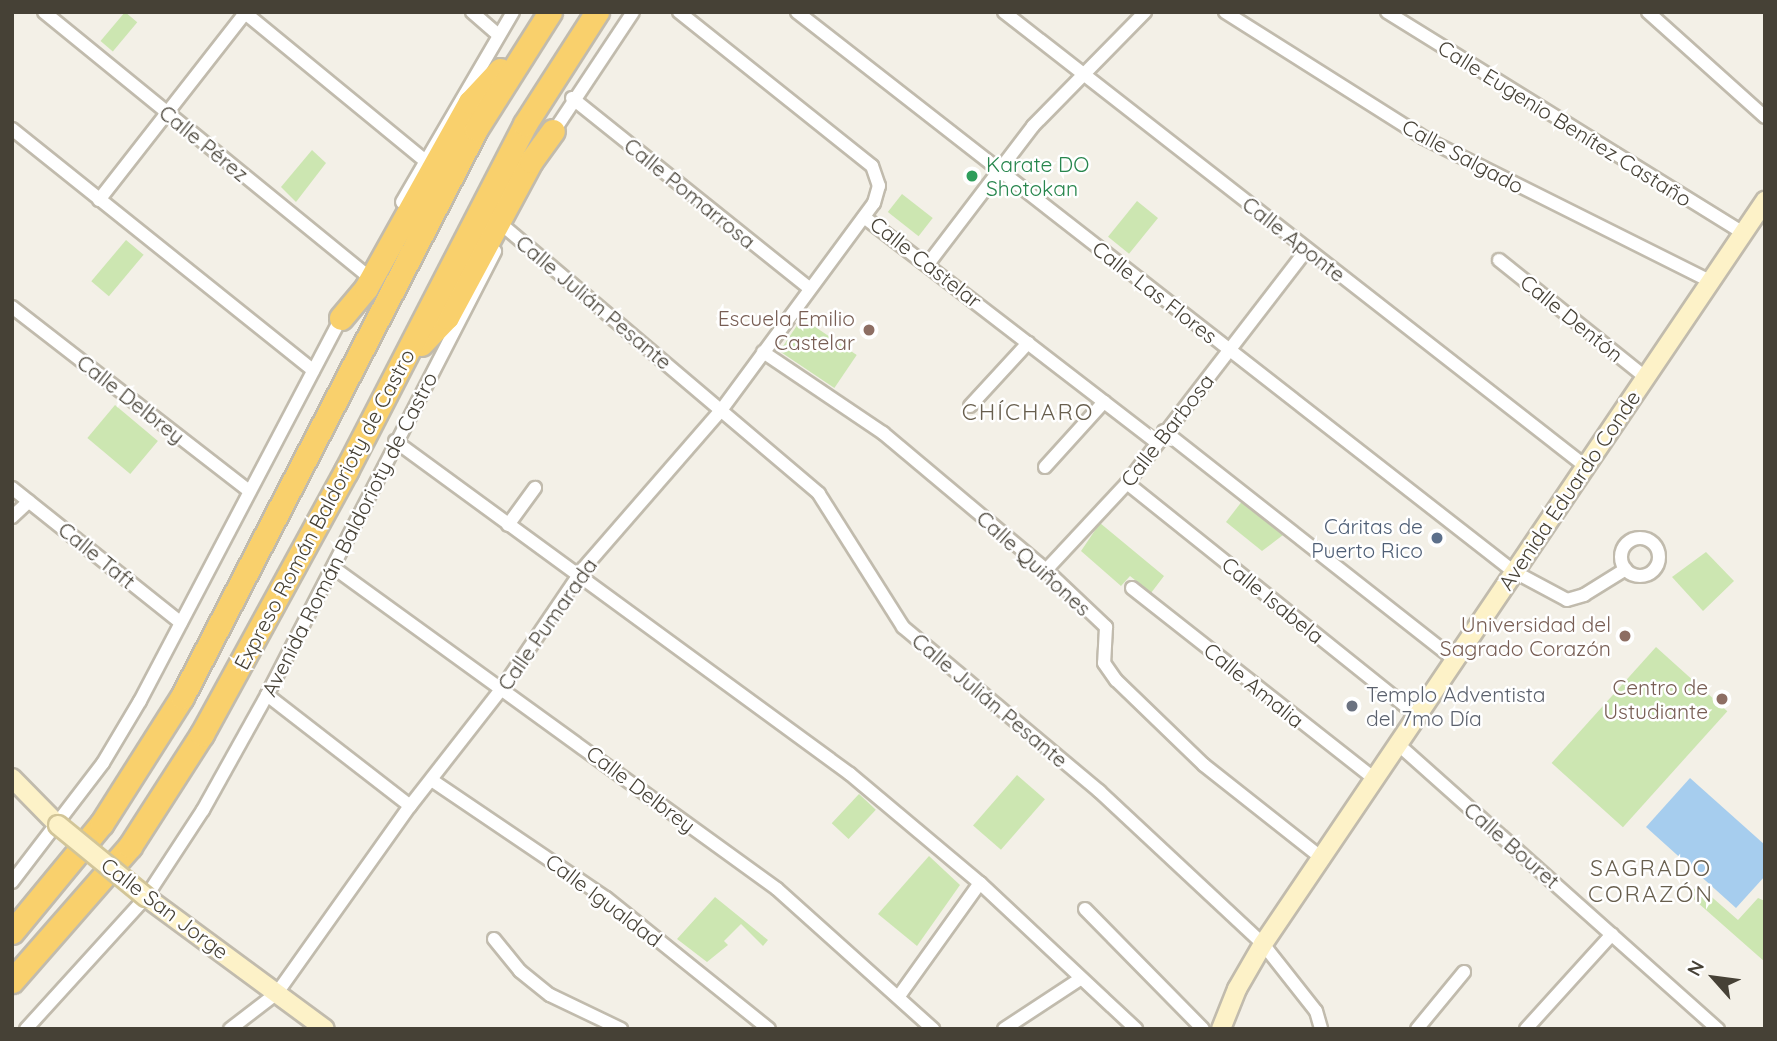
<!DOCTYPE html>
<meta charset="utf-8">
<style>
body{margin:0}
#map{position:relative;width:1777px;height:1041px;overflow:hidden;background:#f3f0e7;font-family:Quicksand,sans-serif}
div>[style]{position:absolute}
.green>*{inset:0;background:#cce6b1;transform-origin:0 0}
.water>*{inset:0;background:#a6cdee}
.roads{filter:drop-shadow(2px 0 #c1bbad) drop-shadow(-2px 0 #c1bbad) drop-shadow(0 2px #c1bbad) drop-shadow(0 -2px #c1bbad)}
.street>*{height:12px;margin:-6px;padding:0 6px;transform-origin:6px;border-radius:6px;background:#fff}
.street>.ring{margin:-6px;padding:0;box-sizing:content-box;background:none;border:12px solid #fff;border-radius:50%}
.secondary>*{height:18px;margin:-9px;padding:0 9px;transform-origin:9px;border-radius:9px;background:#fdf2c8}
.highway>*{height:23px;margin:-11.5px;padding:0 11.5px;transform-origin:11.5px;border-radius:11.5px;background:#f9d06c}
.bridges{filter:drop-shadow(2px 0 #d2c598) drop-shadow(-2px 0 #d2c598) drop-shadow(0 2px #d2c598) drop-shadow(0 -2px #d2c598)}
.secondary-bridge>*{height:18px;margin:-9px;padding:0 9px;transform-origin:9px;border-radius:9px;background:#fdf2c8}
.dots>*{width:19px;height:19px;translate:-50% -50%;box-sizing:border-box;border:4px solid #fff;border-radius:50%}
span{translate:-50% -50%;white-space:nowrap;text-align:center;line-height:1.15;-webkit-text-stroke:5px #fff;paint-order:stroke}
.street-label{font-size:21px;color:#464136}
.leisure-label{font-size:21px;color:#27864d}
.left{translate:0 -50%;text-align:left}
.education-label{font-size:21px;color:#785e54}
.right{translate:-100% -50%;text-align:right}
.service-label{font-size:21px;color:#4e5e75}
.worship-label{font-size:21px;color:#5b616d}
.neighbourhood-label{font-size:23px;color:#685f4e;letter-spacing:2px}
.frame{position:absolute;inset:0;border:14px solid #464136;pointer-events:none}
.north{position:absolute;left:1679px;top:943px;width:70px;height:70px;-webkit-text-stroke:5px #fff;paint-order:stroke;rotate:298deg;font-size:19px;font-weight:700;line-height:28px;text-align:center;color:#464136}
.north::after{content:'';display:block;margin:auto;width:24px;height:32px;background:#464136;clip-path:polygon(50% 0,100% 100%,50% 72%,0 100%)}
</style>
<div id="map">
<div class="green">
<div style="left:125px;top:12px;width:16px;height:38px;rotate:40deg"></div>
<div style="clip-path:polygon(312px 150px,326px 163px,296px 202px,281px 187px)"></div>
<div style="left:902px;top:194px;width:39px;height:23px;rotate:38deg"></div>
<div style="left:1137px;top:201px;width:27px;height:46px;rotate:39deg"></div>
<div style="left:126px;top:240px;width:23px;height:54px;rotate:40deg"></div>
<div style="left:802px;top:318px;width:66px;height:40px;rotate:34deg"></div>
<div style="left:115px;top:405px;width:56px;height:43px;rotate:40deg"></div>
<div style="clip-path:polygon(1243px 500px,1283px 535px,1262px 551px,1226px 522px)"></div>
<div style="clip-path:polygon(1100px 523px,1164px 576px,1151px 593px,1130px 576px,1121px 586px,1081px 551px)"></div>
<div style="clip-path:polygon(1706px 552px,1734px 581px,1703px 611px,1672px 577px)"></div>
<div style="left:1656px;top:647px;width:96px;height:156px;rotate:42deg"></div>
<div style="left:1017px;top:775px;width:37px;height:67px;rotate:41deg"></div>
<div style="left:859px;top:794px;width:23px;height:40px;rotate:43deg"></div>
<div style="clip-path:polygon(929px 856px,960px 885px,917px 946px,878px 914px)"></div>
<div style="clip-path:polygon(1698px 885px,1738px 920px,1758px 898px,1765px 901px,1765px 962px,1689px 895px)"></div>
<div style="clip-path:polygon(715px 897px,768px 940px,763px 946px,741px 924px,724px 941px,728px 945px,707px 962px,677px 939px)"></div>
</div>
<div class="water">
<div style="clip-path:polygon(1690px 778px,1765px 845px,1765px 876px,1736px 908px,1646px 827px)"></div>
</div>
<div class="roads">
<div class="street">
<div style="left:44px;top:12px;width:414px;rotate:39.2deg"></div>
<div style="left:244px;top:12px;width:232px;rotate:39.4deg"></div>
<div style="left:472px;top:12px;width:35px;rotate:41deg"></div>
<div style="left:797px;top:12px;width:908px;rotate:37.98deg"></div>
<div style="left:1513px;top:571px;width:61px;rotate:28.2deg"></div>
<div style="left:1567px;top:600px;width:18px;rotate:-16deg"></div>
<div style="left:1584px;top:595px;width:49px;rotate:-31.8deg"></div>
<div style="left:1004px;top:12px;width:737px;rotate:38deg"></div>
<div style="left:1225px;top:12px;width:236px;rotate:32.3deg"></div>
<div style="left:1424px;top:138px;width:321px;rotate:26.6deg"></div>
<div style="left:1387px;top:12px;width:419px;rotate:31.8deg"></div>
<div style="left:1648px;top:12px;width:157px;rotate:41.9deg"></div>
<div style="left:572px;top:98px;width:304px;rotate:38.7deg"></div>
<div style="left:12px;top:129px;width:386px;rotate:38.7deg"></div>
<div style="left:552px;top:134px;width:146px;rotate:-56.4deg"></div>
<div style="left:99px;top:200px;width:237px;rotate:-52deg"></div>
<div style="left:402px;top:202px;width:220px;rotate:-59.7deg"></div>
<div style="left:864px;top:217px;width:369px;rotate:37.6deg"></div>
<div style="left:507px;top:229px;width:409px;rotate:40.3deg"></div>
<div style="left:819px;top:494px;width:157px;rotate:57.7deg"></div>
<div style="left:903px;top:627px;width:256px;rotate:39.9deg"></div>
<div style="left:1099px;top:791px;width:224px;rotate:43deg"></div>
<div style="left:1263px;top:944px;width:85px;rotate:51.7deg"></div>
<div style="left:1316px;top:1011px;width:19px;rotate:74deg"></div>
<div style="left:1499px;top:260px;width:187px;rotate:38.7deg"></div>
<div style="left:928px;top:264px;width:173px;rotate:-52.7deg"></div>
<div style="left:1033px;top:126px;width:160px;rotate:-45.5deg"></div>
<div style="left:12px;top:307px;width:300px;rotate:37.8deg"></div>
<div style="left:763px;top:352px;width:145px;rotate:34deg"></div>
<div style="left:883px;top:433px;width:213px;rotate:40deg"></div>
<div style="left:1046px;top:570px;width:83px;rotate:43.5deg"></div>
<div style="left:1106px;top:627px;width:36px;rotate:93deg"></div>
<div style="left:1104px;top:663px;width:21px;rotate:55deg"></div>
<div style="left:1116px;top:680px;width:122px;rotate:44deg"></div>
<div style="left:1204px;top:765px;width:152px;rotate:38.3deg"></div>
<div style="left:970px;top:406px;width:86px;rotate:-47.4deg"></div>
<div style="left:1164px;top:431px;width:372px;rotate:38.2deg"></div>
<div style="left:395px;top:441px;width:564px;rotate:36.2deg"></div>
<div style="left:850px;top:774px;width:170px;rotate:40deg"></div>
<div style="left:980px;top:883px;width:214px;rotate:43.1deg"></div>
<div style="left:1045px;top:467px;width:88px;rotate:-47.8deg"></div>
<div style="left:1127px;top:483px;width:374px;rotate:38.7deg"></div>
<div style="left:12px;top:488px;width:216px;rotate:38.6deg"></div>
<div style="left:12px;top:517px;width:23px;rotate:-43deg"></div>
<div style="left:508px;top:525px;width:46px;rotate:-53.9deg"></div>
<div class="ring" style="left:1621px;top:538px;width:26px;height:26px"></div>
<div style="left:334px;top:568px;width:547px;rotate:35.93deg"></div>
<div style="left:777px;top:889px;width:210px;rotate:41.9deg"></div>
<div style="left:1046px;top:570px;width:119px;rotate:-47deg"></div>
<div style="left:1127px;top:483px;width:295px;rotate:-52.4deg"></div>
<div style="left:1132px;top:588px;width:310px;rotate:38.2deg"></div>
<div style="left:267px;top:695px;width:181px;rotate:37.8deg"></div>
<div style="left:1400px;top:746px;width:426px;rotate:41.7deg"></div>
<div style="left:433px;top:781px;width:209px;rotate:34.1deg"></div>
<div style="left:606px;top:898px;width:209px;rotate:38.8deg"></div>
<div style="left:12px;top:882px;width:150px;rotate:-52.6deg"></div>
<div style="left:103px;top:763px;width:72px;rotate:-59.2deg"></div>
<div style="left:140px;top:701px;width:437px;rotate:-62.3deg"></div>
<div style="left:1085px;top:909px;width:168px;rotate:45.5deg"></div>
<div style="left:494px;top:939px;width:41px;rotate:50.9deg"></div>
<div style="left:520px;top:971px;width:38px;rotate:39deg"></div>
<div style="left:550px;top:995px;width:79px;rotate:25.6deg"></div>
<div style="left:899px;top:996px;width:139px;rotate:-54.4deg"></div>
<div style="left:26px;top:1029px;width:178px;rotate:-47.7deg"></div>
<div style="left:146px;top:897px;width:104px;rotate:-56.8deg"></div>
<div style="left:203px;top:810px;width:132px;rotate:-60.9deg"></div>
<div style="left:267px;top:695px;width:499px;rotate:-62.8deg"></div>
<div style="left:230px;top:1029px;width:59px;rotate:-37.5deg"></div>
<div style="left:277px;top:993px;width:229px;rotate:-54.6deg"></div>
<div style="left:410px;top:806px;width:151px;rotate:-52deg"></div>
<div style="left:503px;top:687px;width:143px;rotate:-55.9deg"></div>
<div style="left:583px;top:569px;width:212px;rotate:-49deg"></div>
<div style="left:722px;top:409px;width:256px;rotate:-53.6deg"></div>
<div style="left:874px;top:203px;width:18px;rotate:-74deg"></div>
<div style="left:879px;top:186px;width:21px;rotate:-109deg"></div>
<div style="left:872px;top:166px;width:247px;rotate:-141.4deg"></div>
<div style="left:1004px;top:1029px;width:91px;rotate:-33.3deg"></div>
<div style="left:1417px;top:1029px;width:74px;rotate:-50.5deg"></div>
<div style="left:1526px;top:1029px;width:128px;rotate:-47.8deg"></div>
</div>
<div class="secondary">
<div style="left:12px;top:778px;width:66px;rotate:45.6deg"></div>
<div style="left:146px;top:897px;width:222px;rotate:36.4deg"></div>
<div style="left:1221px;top:1029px;width:43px;rotate:-68.2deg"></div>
<div style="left:1237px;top:989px;width:52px;rotate:-60deg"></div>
<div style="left:1263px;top:944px;width:897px;rotate:-55.96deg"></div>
</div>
<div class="highway">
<div style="left:341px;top:318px;width:39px;rotate:-50deg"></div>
<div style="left:366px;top:288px;width:213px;rotate:-60.8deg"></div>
<div style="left:470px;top:102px;width:44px;rotate:-46.8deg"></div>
<div style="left:421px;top:344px;width:37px;rotate:-46deg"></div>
<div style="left:447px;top:317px;width:177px;rotate:-61.7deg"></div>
<div style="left:531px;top:161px;width:37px;rotate:-54deg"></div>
<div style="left:12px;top:932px;width:141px;rotate:-50.5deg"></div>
<div style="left:102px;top:823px;width:149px;rotate:-57.6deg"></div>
<div style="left:182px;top:697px;width:640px;rotate:-62.63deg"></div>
<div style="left:476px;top:129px;width:138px;rotate:-57.7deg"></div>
<div style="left:12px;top:981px;width:179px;rotate:-48.8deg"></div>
<div style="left:130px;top:846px;width:133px;rotate:-57.3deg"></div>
<div style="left:202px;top:734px;width:300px;rotate:-61.3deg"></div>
<div style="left:346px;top:471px;width:390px;rotate:-62.7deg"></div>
<div style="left:525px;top:124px;width:133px;rotate:-57.3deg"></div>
</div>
</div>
<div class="bridges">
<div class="secondary-bridge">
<div style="left:58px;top:825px;width:114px;rotate:39.3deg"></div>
</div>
</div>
<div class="dots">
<div style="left:972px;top:176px;background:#2e9e5b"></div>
<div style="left:869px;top:330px;background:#8d6e63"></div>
<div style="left:1437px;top:538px;background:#5c6f8a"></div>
<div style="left:1625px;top:636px;background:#8d6e63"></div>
<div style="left:1722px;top:699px;background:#8d6e63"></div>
<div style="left:1352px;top:706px;background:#6b7280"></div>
</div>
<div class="street-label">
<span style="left:1565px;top:123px;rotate:32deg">Calle Eugenio Benítez Castaño</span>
<span style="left:204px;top:143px;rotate:39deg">Calle Pérez</span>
<span style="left:1463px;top:156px;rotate:28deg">Calle Salgado</span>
<span style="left:690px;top:193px;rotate:39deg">Calle Pomarrosa</span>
<span style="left:1294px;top:239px;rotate:38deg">Calle Aponte</span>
<span style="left:926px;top:262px;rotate:38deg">Calle Castelar</span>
<span style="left:1155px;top:292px;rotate:38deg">Calle Las Flores</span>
<span style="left:594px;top:302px;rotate:40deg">Calle Julián Pesante</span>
<span style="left:1572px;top:318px;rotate:39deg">Calle Dentón</span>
<span style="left:131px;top:399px;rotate:38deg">Calle Delbrey</span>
<span style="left:1167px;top:430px;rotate:-52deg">Calle Barbosa</span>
<span style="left:1569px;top:490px;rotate:-56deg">Avenida Eduardo Conde</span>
<span style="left:324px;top:509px;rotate:-62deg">Expreso Román Baldorioty de Castro</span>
<span style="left:349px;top:534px;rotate:-63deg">Avenida Román Baldorioty de Castro</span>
<span style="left:97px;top:555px;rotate:39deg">Calle Taft</span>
<span style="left:1034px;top:563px;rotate:42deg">Calle Quiñones</span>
<span style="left:1273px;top:600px;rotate:39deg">Calle Isabela</span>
<span style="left:547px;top:624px;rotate:-55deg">Calle Pumarada</span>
<span style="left:1254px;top:685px;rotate:39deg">Calle Amalia</span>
<span style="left:990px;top:700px;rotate:40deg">Calle Julián Pesante</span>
<span style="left:641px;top:789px;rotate:37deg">Calle Delbrey</span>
<span style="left:1512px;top:845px;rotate:41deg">Calle Bouret</span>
<span style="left:604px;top:900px;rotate:37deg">Calle Igualdad</span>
<span style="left:165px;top:908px;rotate:37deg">Calle San Jorge</span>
</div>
<div class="leisure-label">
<span class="left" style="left:986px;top:176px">Karate DO<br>Shotokan</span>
</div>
<div class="education-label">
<span class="right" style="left:855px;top:330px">Escuela Emilio<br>Castelar</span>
<span class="right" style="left:1611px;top:636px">Universidad del<br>Sagrado Corazón</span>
<span class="right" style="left:1708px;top:699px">Centro de<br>Ustudiante</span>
</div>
<div class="service-label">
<span class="right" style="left:1423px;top:538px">Cáritas de<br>Puerto Rico</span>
</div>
<div class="worship-label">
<span class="left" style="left:1366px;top:706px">Templo Adventista<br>del 7mo Día</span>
</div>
<div class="neighbourhood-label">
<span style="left:1028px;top:412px">CHÍCHARO</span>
<span style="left:1651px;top:881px">SAGRADO<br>CORAZÓN</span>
</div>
<div class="frame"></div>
<div class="north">N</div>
</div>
